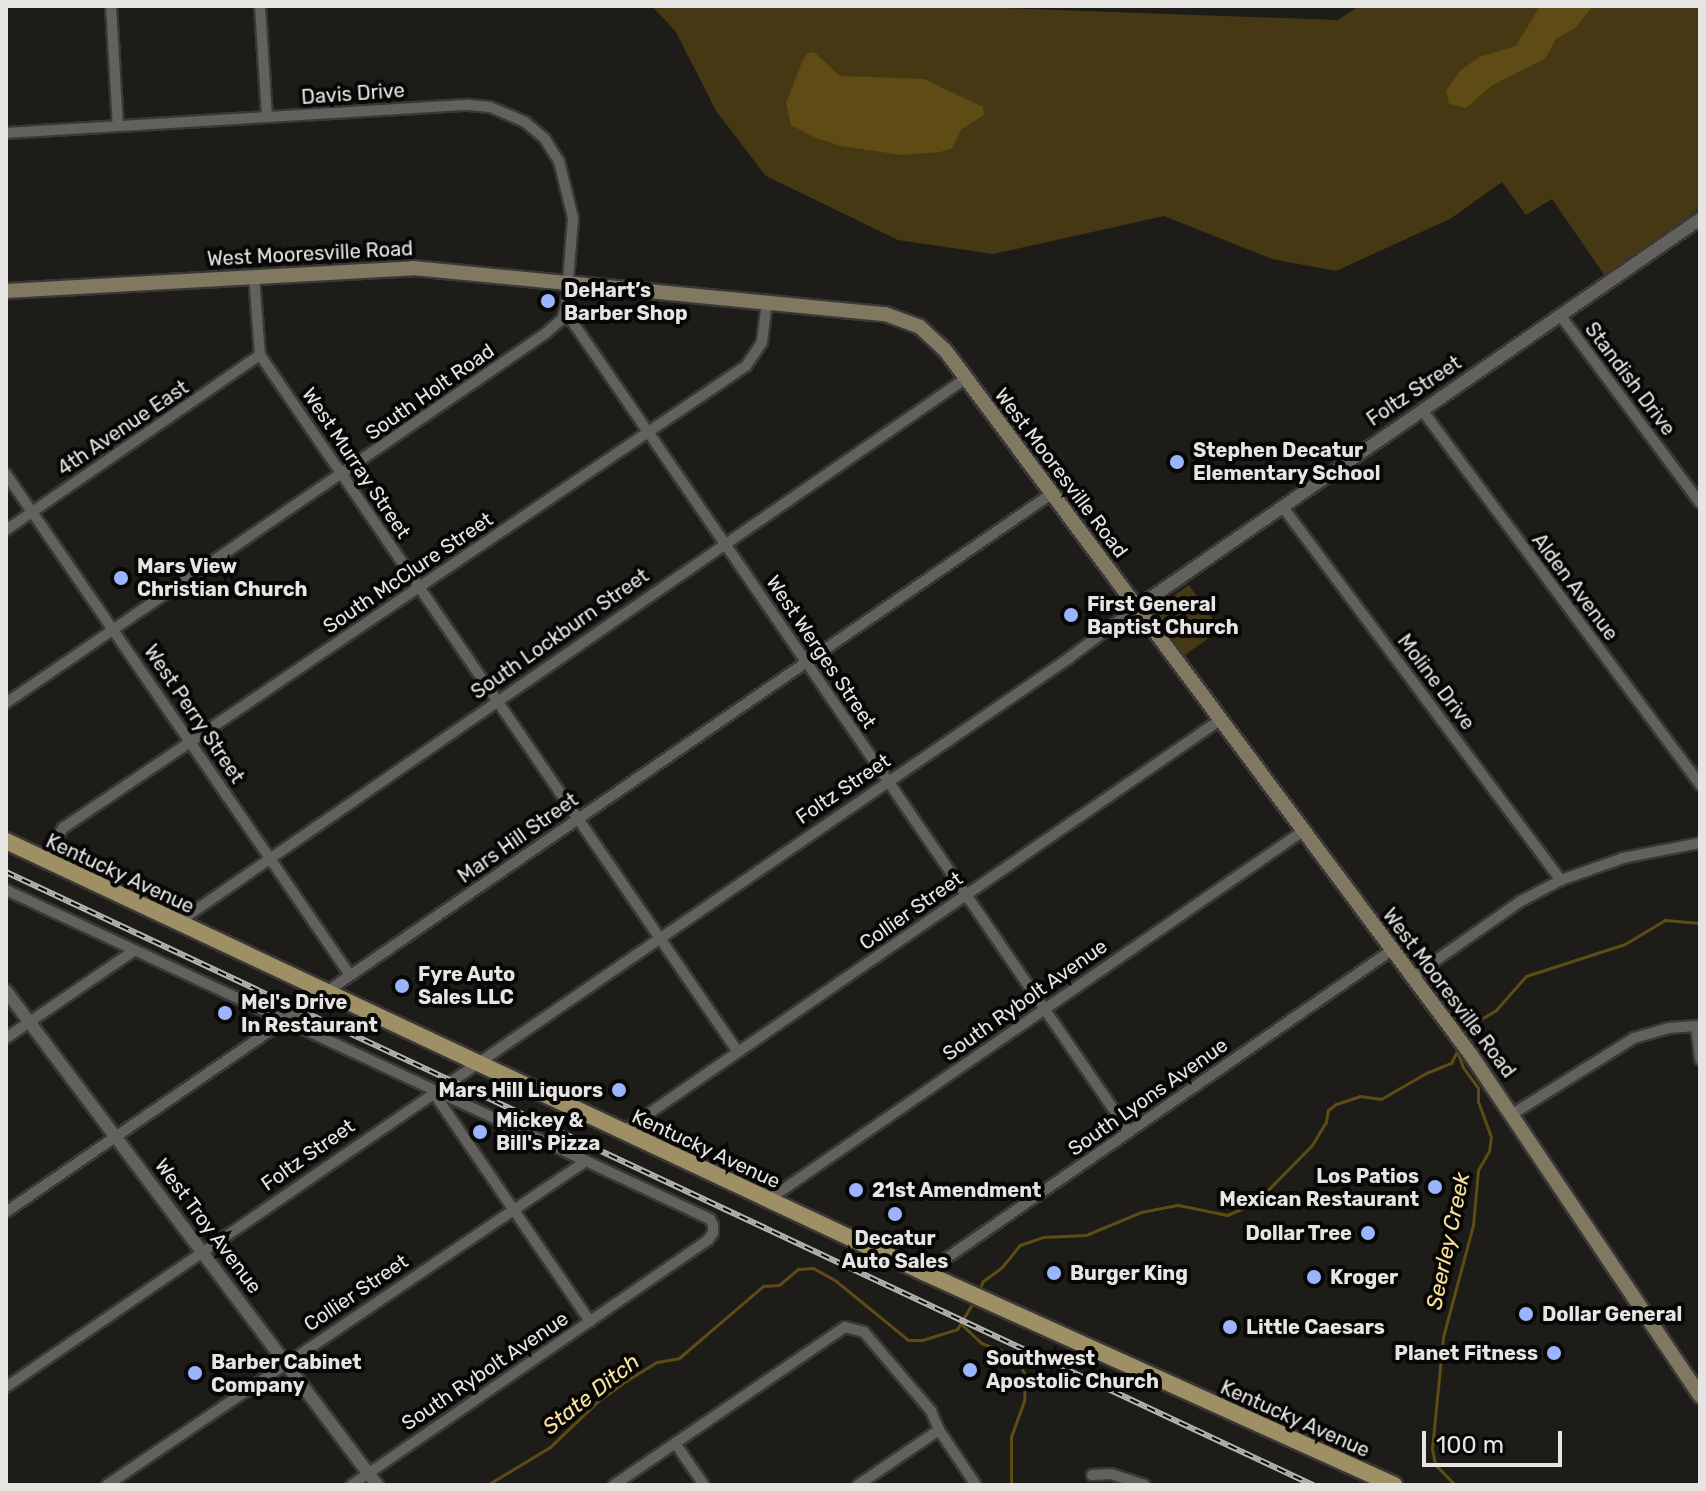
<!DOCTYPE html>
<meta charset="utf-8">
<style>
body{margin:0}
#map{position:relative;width:1706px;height:1491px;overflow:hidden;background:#1d1c19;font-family:Rubik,sans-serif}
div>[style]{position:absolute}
.green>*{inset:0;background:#463812;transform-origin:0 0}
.water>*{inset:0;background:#5f4c14}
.stream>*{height:3px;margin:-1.5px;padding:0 1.5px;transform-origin:1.5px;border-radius:1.5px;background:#5f4c14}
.roads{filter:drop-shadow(2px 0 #393836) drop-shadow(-2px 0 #393836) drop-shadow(0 2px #393836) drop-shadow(0 -2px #393836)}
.minor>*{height:10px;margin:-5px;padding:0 5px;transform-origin:5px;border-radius:5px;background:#62615d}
.tertiary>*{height:12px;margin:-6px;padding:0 6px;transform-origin:6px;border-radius:6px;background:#62615d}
.secondary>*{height:14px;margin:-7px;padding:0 7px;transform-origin:7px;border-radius:7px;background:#817861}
.primary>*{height:16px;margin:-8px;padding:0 8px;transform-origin:8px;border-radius:8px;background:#9f8f64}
.rail>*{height:6px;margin-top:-3px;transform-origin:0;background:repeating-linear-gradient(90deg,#070706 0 9px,#b6b5b3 0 18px);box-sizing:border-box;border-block:2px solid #b6b5b3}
.dots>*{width:22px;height:22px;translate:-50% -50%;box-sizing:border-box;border:4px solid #070706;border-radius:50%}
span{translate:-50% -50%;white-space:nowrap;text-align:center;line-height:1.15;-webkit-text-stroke:8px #070706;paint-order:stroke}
.street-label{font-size:20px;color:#e6e5e3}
.poi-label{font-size:20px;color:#e6e5e3;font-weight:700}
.left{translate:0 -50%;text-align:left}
.right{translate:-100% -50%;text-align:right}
.water-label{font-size:22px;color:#fbe19a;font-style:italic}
.frame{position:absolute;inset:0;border:8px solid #e6e5e3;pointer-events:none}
.scale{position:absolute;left:1422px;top:1431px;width:140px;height:36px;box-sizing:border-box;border:4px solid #e6e5e3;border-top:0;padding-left:10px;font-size:24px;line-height:28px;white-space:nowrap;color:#e6e5e3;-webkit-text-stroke:6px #070706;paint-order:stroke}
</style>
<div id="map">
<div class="green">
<div style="clip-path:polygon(652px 6px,945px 6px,1338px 20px,1359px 6px,1700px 6px,1700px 208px,1605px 276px,1552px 199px,1526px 215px,1502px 182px,1450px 219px,1336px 271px,1272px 259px,1164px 216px,993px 254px,898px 240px,766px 176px,716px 111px,676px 32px)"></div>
<div style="left:1189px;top:585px;width:55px;height:48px;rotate:55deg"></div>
</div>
<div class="water">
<div style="clip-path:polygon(1540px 6px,1593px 6px,1575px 28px,1556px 39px,1545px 59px,1491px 86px,1466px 108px,1449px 104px,1446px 91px,1460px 71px,1479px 57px,1516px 46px)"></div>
<div style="clip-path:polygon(814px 52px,840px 76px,924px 79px,983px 107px,984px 115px,962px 129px,951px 149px,940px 152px,902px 155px,841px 146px,816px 138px,791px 125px,786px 103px,802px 62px,807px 54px)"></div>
</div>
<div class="stream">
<div style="left:1464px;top:1033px;width:7px;rotate:-63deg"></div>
<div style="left:1467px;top:1027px;width:34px;rotate:-30deg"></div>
<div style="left:1496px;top:1010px;width:45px;rotate:-48.6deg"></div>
<div style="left:1526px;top:976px;width:104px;rotate:-17.9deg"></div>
<div style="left:1625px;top:944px;width:47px;rotate:-31deg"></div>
<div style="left:1665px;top:920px;width:35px;rotate:5deg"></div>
<div style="left:979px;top:1290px;width:10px;rotate:-66deg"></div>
<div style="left:983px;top:1281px;width:24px;rotate:-36deg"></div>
<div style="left:1002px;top:1267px;width:28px;rotate:-51deg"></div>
<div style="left:1020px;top:1245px;width:24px;rotate:-19deg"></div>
<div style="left:1043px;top:1237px;width:43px;rotate:-2.7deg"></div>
<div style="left:1086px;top:1235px;width:60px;rotate:-22.7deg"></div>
<div style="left:1141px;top:1212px;width:38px;rotate:-11deg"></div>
<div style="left:1178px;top:1205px;width:50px;rotate:11.5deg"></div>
<div style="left:1227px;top:1215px;width:30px;rotate:-23deg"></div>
<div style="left:1255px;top:1203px;width:81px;rotate:-45.5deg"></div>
<div style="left:1312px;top:1145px;width:27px;rotate:-59deg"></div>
<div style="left:1326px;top:1122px;width:12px;rotate:-81deg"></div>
<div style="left:1328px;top:1110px;width:10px;rotate:-37deg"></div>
<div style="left:1336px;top:1104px;width:25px;rotate:-18deg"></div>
<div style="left:1360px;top:1096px;width:21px;rotate:8deg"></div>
<div style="left:1381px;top:1099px;width:52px;rotate:-30deg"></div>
<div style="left:1426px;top:1073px;width:27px;rotate:-22deg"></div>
<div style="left:1451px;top:1063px;width:16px;rotate:-63deg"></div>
<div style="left:962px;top:1325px;width:26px;rotate:43deg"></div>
<div style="left:981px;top:1343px;width:23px;rotate:20deg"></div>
<div style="left:1003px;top:1351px;width:23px;rotate:40deg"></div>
<div style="left:1021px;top:1366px;width:11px;rotate:68deg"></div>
<div style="left:1025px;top:1376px;width:25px;rotate:92deg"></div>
<div style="left:1024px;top:1401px;width:38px;rotate:110deg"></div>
<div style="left:1011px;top:1437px;width:48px;rotate:90deg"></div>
<div style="left:487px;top:1485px;width:74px;rotate:-31.1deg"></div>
<div style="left:550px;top:1447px;width:66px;rotate:-43.8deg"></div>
<div style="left:598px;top:1401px;width:34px;rotate:-36deg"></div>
<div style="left:626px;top:1381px;width:36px;rotate:-32deg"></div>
<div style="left:657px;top:1362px;width:22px;rotate:-10deg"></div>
<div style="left:679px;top:1358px;width:111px;rotate:-40.6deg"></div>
<div style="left:763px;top:1286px;width:16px;rotate:-4deg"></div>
<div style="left:779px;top:1285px;width:25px;rotate:-40deg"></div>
<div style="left:798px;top:1269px;width:15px;rotate:-4deg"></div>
<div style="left:813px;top:1268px;width:26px;rotate:29deg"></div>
<div style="left:836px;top:1281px;width:93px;rotate:39.3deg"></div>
<div style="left:908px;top:1340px;width:14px"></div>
<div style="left:922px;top:1340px;width:37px;rotate:-17deg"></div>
<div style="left:957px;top:1329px;width:33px;rotate:-59deg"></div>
<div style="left:1455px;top:1485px;width:29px;rotate:-134deg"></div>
<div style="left:1435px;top:1464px;width:15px;rotate:-101deg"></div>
<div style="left:1432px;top:1449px;width:113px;rotate:-84.4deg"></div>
<div style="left:1443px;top:1337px;width:116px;rotate:-75deg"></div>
<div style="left:1473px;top:1225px;width:55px;rotate:-84.8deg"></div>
<div style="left:1478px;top:1170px;width:22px;rotate:-60deg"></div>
<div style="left:1489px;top:1151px;width:14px;rotate:-82deg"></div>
<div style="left:1491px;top:1137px;width:37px;rotate:-110deg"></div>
<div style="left:1478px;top:1102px;width:14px;rotate:-90deg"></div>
<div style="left:1478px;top:1088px;width:26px;rotate:-126deg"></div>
<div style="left:1463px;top:1067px;width:17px;rotate:-111deg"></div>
</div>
<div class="roads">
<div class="minor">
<div style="left:111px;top:6px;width:120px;rotate:86.7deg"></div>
<div style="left:260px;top:6px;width:111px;rotate:86.4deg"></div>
<div style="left:6px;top:133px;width:463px;rotate:-3.5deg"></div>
<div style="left:468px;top:105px;width:22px;rotate:5deg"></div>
<div style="left:490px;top:107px;width:38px;rotate:23deg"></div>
<div style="left:525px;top:122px;width:26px;rotate:40deg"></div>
<div style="left:545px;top:139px;width:26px;rotate:58deg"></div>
<div style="left:559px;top:161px;width:59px;rotate:76.2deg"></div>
<div style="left:573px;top:218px;width:63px;rotate:94.5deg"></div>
<div style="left:254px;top:276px;width:79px;rotate:85.7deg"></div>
<div style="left:260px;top:355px;width:845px;rotate:55.56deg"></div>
<div style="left:565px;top:311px;width:996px;rotate:55.51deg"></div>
<div style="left:1560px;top:315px;width:234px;rotate:53.3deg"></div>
<div style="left:1422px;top:410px;width:467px;rotate:53.4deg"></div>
<div style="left:6px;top:474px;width:608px;rotate:55.53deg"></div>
<div style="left:1282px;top:506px;width:467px;rotate:53.3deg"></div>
<div style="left:6px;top:530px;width:308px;rotate:-34.6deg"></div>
<div style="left:6px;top:703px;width:655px;rotate:-34.42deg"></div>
<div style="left:546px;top:333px;width:23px;rotate:-41deg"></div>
<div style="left:563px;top:318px;width:38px;rotate:-78deg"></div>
<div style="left:45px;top:860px;width:37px;rotate:-61deg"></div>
<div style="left:63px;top:828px;width:825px;rotate:-34.08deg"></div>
<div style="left:746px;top:366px;width:29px;rotate:-56deg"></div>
<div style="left:762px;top:342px;width:40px;rotate:-82.9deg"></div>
<div style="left:6px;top:890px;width:640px;rotate:25.04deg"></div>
<div style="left:586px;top:1161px;width:137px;rotate:25.1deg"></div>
<div style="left:710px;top:1219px;width:7px;rotate:63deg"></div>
<div style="left:713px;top:1225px;width:8px;rotate:90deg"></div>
<div style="left:713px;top:1233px;width:9px;rotate:126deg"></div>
<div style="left:708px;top:1240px;width:433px;rotate:145.5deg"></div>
<div style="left:177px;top:923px;width:959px;rotate:-34.63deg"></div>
<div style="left:1412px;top:977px;width:133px;rotate:-34.9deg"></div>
<div style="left:1521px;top:901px;width:45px;rotate:-27.7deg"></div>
<div style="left:1561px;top:880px;width:66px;rotate:-19.5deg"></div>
<div style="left:1623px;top:858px;width:78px;rotate:-11deg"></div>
<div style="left:1696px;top:1026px;width:34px;rotate:83deg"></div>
<div style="left:6px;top:1038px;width:156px;rotate:-34.3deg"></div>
<div style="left:433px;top:1092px;width:278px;rotate:55.6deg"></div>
<div style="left:1514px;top:1113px;width:142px;rotate:-32deg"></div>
<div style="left:1634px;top:1038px;width:35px;rotate:-16deg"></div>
<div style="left:1668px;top:1028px;width:32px;rotate:-4deg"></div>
<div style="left:622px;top:1132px;width:726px;rotate:-34.57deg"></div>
<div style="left:768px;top:1200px;width:650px;rotate:-34.59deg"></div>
<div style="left:6px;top:1212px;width:1268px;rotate:-34.49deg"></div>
<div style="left:925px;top:1273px;width:568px;rotate:-34.67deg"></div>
<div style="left:6px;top:1387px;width:1289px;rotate:-34.44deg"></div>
<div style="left:1069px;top:658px;width:84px;rotate:-36.7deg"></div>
<div style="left:675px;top:1443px;width:51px;rotate:55.4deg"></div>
<div style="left:1092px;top:1475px;width:19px;rotate:-3deg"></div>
<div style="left:1111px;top:1474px;width:35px;rotate:18deg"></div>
<div style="left:107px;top:1485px;width:578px;rotate:-34.07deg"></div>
<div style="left:614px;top:1485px;width:280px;rotate:-34.4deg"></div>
<div style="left:845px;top:1327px;width:20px;rotate:15deg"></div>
<div style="left:864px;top:1332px;width:104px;rotate:49.7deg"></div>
<div style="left:931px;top:1411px;width:21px;rotate:67deg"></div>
<div style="left:939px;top:1430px;width:66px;rotate:56.1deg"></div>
<div style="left:858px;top:1485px;width:98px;rotate:-34.2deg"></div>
</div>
<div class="tertiary">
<div style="left:1136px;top:608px;width:685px;rotate:-34.59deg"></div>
<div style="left:6px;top:991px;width:618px;rotate:53.09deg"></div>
</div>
<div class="secondary">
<div style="left:6px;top:291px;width:408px;rotate:-3.2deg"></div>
<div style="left:413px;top:268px;width:474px;rotate:5.6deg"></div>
<div style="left:885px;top:314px;width:37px;rotate:20deg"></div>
<div style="left:920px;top:327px;width:34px;rotate:43deg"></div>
<div style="left:945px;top:350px;width:880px;rotate:53.27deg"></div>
<div style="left:1471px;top:1055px;width:411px;rotate:56.1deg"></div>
</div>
<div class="primary">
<div style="left:6px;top:841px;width:1015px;rotate:25.18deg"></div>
<div style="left:925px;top:1273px;width:515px;rotate:24.32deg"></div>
</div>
</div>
<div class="rail">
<div style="left:6px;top:872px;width:1444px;rotate:25.13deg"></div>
</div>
<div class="dots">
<div style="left:548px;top:301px;background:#9cb4fd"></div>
<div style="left:1177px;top:462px;background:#9cb4fd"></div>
<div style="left:121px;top:578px;background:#9cb4fd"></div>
<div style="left:1071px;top:615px;background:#9cb4fd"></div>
<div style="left:402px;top:986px;background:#9cb4fd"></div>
<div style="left:225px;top:1013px;background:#9cb4fd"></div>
<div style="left:619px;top:1090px;background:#9cb4fd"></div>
<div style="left:480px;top:1132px;background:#9cb4fd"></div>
<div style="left:1435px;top:1187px;background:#9cb4fd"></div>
<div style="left:856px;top:1190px;background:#9cb4fd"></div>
<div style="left:895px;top:1214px;background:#9cb4fd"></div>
<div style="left:1368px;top:1233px;background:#9cb4fd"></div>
<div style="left:1054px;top:1273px;background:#9cb4fd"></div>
<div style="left:1314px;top:1277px;background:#9cb4fd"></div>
<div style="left:1526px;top:1314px;background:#9cb4fd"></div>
<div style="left:1230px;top:1327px;background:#9cb4fd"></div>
<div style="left:1554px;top:1353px;background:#9cb4fd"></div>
<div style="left:970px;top:1370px;background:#9cb4fd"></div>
<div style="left:195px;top:1373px;background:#9cb4fd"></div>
</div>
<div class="street-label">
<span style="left:353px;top:94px;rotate:-4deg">Davis Drive</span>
<span style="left:310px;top:254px;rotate:-3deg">West Mooresville Road</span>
<span style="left:1630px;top:379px;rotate:53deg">Standish Drive</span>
<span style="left:1414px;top:391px;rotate:-34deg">Foltz Street</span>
<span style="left:430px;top:392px;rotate:-35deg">South Holt Road</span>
<span style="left:123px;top:428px;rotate:-34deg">4th Avenue East</span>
<span style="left:356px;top:463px;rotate:56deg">West Murray Street</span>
<span style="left:1061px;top:473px;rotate:53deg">West Mooresville Road</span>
<span style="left:408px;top:573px;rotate:-34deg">South McClure Street</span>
<span style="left:1575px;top:587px;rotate:53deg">Alden Avenue</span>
<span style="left:560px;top:634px;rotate:-35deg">South Lockburn Street</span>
<span style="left:821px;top:652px;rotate:56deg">West Werges Street</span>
<span style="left:1436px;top:682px;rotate:53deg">Moline Drive</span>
<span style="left:194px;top:714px;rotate:56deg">West Perry Street</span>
<span style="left:843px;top:789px;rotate:-34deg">Foltz Street</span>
<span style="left:518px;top:838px;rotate:-35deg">Mars Hill Street</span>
<span style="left:120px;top:874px;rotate:25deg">Kentucky Avenue</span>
<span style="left:911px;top:911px;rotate:-35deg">Collier Street</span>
<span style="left:1449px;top:993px;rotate:53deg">West Mooresville Road</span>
<span style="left:1025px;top:1000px;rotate:-35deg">South Rybolt Avenue</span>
<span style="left:1148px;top:1097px;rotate:-35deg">South Lyons Avenue</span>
<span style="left:706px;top:1149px;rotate:25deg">Kentucky Avenue</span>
<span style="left:308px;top:1155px;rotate:-35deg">Foltz Street</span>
<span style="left:208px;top:1226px;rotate:53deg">West Troy Avenue</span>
<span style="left:356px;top:1293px;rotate:-34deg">Collier Street</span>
<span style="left:485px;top:1371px;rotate:-34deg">South Rybolt Avenue</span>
<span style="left:1295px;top:1419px;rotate:24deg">Kentucky Avenue</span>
</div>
<div class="poi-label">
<span class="left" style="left:564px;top:302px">DeHart’s<br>Barber Shop</span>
<span class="left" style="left:1193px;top:462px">Stephen Decatur<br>Elementary School</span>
<span class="left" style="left:137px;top:578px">Mars View<br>Christian Church</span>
<span class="left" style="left:1087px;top:616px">First General<br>Baptist Church</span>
<span class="left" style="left:418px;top:986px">Fyre Auto<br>Sales LLC</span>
<span class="left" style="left:241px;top:1014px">Mel's Drive<br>In Restaurant</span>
<span class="right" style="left:603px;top:1090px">Mars Hill Liquors</span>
<span class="left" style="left:496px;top:1132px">Mickey &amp;<br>Bill's Pizza</span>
<span class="right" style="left:1419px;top:1188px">Los Patios<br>Mexican Restaurant</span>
<span class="left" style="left:872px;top:1190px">21st Amendment</span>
<span class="right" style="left:1352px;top:1233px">Dollar Tree</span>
<span style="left:895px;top:1250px">Decatur<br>Auto Sales</span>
<span class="left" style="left:1070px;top:1273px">Burger King</span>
<span class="left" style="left:1330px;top:1277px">Kroger</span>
<span class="left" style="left:1542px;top:1314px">Dollar General</span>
<span class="left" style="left:1246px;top:1327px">Little Caesars</span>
<span class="right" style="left:1538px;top:1353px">Planet Fitness</span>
<span class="left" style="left:986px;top:1370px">Southwest<br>Apostolic Church</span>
<span class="left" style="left:211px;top:1374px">Barber Cabinet<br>Company</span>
</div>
<div class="water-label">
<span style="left:1448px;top:1241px;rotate:-78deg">Seerley Creek</span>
<span style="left:591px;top:1394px;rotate:-38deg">State Ditch</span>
</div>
<div class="frame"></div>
<div class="scale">100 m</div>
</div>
